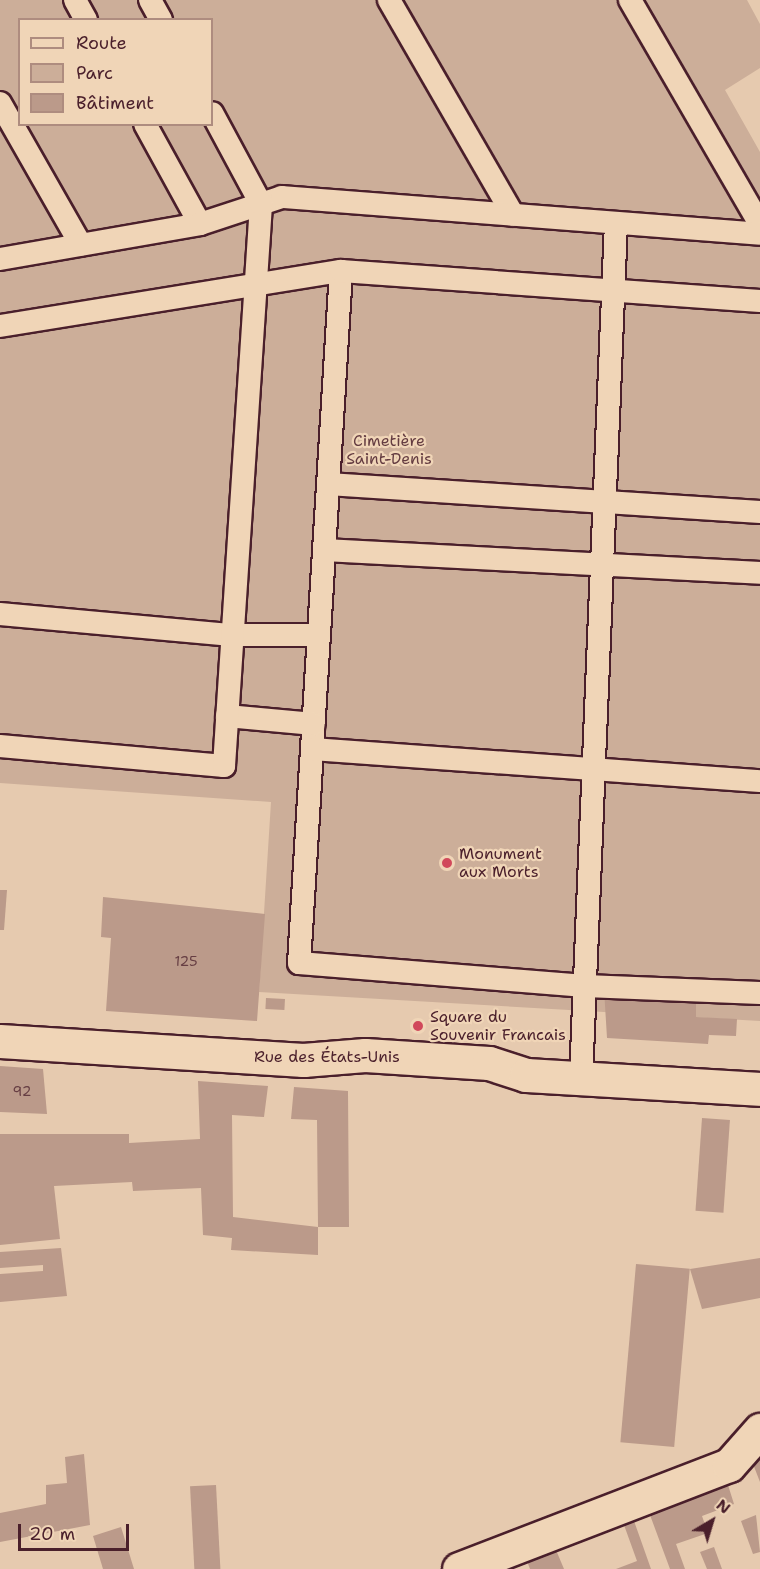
<!DOCTYPE html>
<meta charset="utf-8">
<style>
body{margin:0}
#map{position:relative;width:760px;height:1569px;overflow:hidden;background:#e6caaf;font-family:"Shantell Sans",sans-serif}
div>[style]{position:absolute}
.green>*{inset:0;background:#ccae99}
.building>*{inset:0;background:#bb9a8a;transform-origin:0 0}
.roads{filter:drop-shadow(2px 0 #4a1f2b) drop-shadow(-2px 0 #4a1f2b) drop-shadow(0 2px #4a1f2b) drop-shadow(0 -2px #4a1f2b)}
.service>*{height:22px;margin:-11px;padding:0 11px;transform-origin:11px;border-radius:11px;background:#f0d5b7}
.minor>*{height:33px;margin:-16.5px;padding:0 16.5px;transform-origin:16.5px;border-radius:16.5px;background:#f0d5b7}
.dots>*{width:16px;height:16px;translate:-50% -50%;box-sizing:border-box;border:3px solid #f0d5b7;border-radius:50%}
span{translate:-50% -50%;white-space:nowrap;text-align:center;line-height:1.15;-webkit-text-stroke:4.5px #f0d5b7;paint-order:stroke}
.number-label{font-size:14px;color:#663e43}
.number-label span{-webkit-text-stroke-width:0}
.park-label{font-size:16px;color:#643c41}
.poi-label{font-size:16px;color:#4a1f2b}
.left{translate:0 -50%;text-align:left}
.street-label{font-size:16px;color:#4a1f2b}
.legend{position:absolute;left:18px;top:18px;width:195px;height:108px;box-sizing:border-box;background:#f0d5b7;border:2px solid #ae8c7f;margin:0;padding:8px 10px;list-style:none;font-size:18px;color:#4a1f2b}
.legend li{display:flex;align-items:center;gap:12px;height:30px}
.legend b{width:30px;border:2px solid #ae8c7f}
.north{position:absolute;left:682px;top:1491px;width:60px;height:60px;-webkit-text-stroke:4px #f0d5b7;paint-order:stroke;rotate:38deg;font-size:16px;font-weight:700;line-height:24px;text-align:center;color:#4a1f2b}
.north::after{content:'';display:block;margin:auto;width:21px;height:27px;background:#4a1f2b;clip-path:polygon(50% 0,100% 100%,50% 72%,0 100%)}
.scale{position:absolute;left:18px;top:1524px;width:111px;height:27px;box-sizing:border-box;border:3px solid #4a1f2b;border-top:0;padding-left:8px;font-size:18px;line-height:21px;white-space:nowrap;color:#4a1f2b;-webkit-text-stroke:4px #f0d5b7;paint-order:stroke}
</style>
<div id="map">
<div class="green">
<div style="clip-path:polygon(evenodd,0 0,747px 0,760px 24px,760px 68px,725px 90px,760px 152px,760px 1021px,259px 992px,271px 802px,0 783px,0 0,20px 20px,212px 20px,212px 124px,20px 124px,20px 20px)"></div>
</div>
<div class="building">
<div style="clip-path:polygon(0 890px,7px 890px,4px 930px,0 930px)"></div>
<div style="clip-path:polygon(103px 897px,265px 914px,257px 1021px,106px 1011px,111px 938px,101px 937px)"></div>
<div style="clip-path:polygon(604px 989px,696px 999px,696px 1017px,737px 1019px,736px 1036px,709px 1035px,708px 1044px,607px 1038px)"></div>
<div style="left:266px;top:998px;width:19px;height:11px;rotate:3deg"></div>
<div style="clip-path:polygon(0 1066px,43px 1069px,47px 1114px,0 1112px)"></div>
<div style="clip-path:polygon(198px 1081px,268px 1086px,264px 1117px,232px 1115px,233px 1217px,318px 1227px,318px 1255px,231px 1250px,232px 1238px,203px 1235px,201px 1188px,133px 1191px,132px 1182px,54px 1186px,60px 1239px,0 1245px,0 1134px,129px 1134px,129px 1143px,200px 1139px)"></div>
<div style="clip-path:polygon(294px 1087px,348px 1091px,349px 1227px,318px 1227px,317px 1120px,291px 1119px)"></div>
<div style="left:702px;top:1118px;width:28px;height:93px;rotate:4deg"></div>
<div style="clip-path:polygon(61px 1248px,67px 1296px,0 1302px,0 1274px,43px 1271px,43px 1265px,0 1268px,0 1252px)"></div>
<div style="clip-path:polygon(760px 1258px,760px 1298px,702px 1309px,690px 1269px)"></div>
<div style="left:636px;top:1264px;width:54px;height:179px;rotate:5deg"></div>
<div style="clip-path:polygon(84px 1454px,90px 1525px,0 1542px,0 1513px,46px 1504px,46px 1485px,67px 1483px,65px 1457px)"></div>
<div style="clip-path:polygon(760px 1457px,760px 1482px,753px 1464px)"></div>
<div style="left:216px;top:1485px;width:84px;height:26px;rotate:87deg"></div>
<div style="clip-path:polygon(728px 1485px,734px 1504px,702px 1516px,708px 1533px,676px 1544px,685px 1569px,670px 1569px,650px 1515px)"></div>
<div style="clip-path:polygon(756px 1515px,760px 1552px,753px 1554px,741px 1521px)"></div>
<div style="clip-path:polygon(634px 1521px,639px 1535px,651px 1569px,616px 1569px,637px 1561px,624px 1525px)"></div>
<div style="clip-path:polygon(121px 1527px,134px 1569px,103px 1569px,93px 1536px)"></div>
<div style="clip-path:polygon(714px 1547px,722px 1569px,707px 1569px,700px 1552px)"></div>
<div style="clip-path:polygon(556px 1550px,564px 1569px,530px 1569px,527px 1561px)"></div>
</div>
<div class="roads">
<div class="service">
<div style="left:75px;top:0;width:23px;rotate:61deg"></div>
<div style="left:150px;top:0;width:23px;rotate:61deg"></div>
<div style="left:389px;top:0;width:248px;rotate:60deg"></div>
<div style="left:630px;top:0;width:259px;rotate:59.9deg"></div>
<div style="left:0;top:103px;width:163px;rotate:60.3deg"></div>
<div style="left:145px;top:124px;width:114px;rotate:61.2deg"></div>
<div style="left:0;top:259px;width:203px;rotate:-9.9deg"></div>
<div style="left:200px;top:224px;width:86px;rotate:-18.2deg"></div>
<div style="left:282px;top:197px;width:479px;rotate:4.4deg"></div>
<div style="left:341px;top:271px;width:693px;rotate:93.47deg"></div>
<div style="left:299px;top:963px;width:287px;rotate:4.6deg"></div>
<div style="left:585px;top:986px;width:175px;rotate:2.3deg"></div>
<div style="left:0;top:326px;width:345px;rotate:-9.2deg"></div>
<div style="left:341px;top:271px;width:420px;rotate:4.1deg"></div>
<div style="left:328px;top:484px;width:433px;rotate:3.7deg"></div>
<div style="left:324px;top:550px;width:437px;rotate:3deg"></div>
<div style="left:0;top:614px;width:233px;rotate:5.2deg"></div>
<div style="left:232px;top:635px;width:87px"></div>
<div style="left:227px;top:716px;width:87px;rotate:5.3deg"></div>
<div style="left:0;top:746px;width:225px;rotate:5.1deg"></div>
<div style="left:224px;top:766px;width:563px;rotate:-86.23deg"></div>
<div style="left:261px;top:204px;width:103px;rotate:-118.3deg"></div>
<div style="left:312px;top:749px;width:449px;rotate:4.1deg"></div>
<div style="left:581px;top:1079px;width:856px;rotate:-87.66deg"></div>
</div>
<div class="minor">
<div style="left:0;top:1041px;width:304px;rotate:3.6deg"></div>
<div style="left:303px;top:1060px;width:62px;rotate:-4.6deg"></div>
<div style="left:365px;top:1055px;width:124px;rotate:3.7deg"></div>
<div style="left:489px;top:1063px;width:39px;rotate:18deg"></div>
<div style="left:526px;top:1075px;width:234px;rotate:3.4deg"></div>
<div style="left:459px;top:1569px;width:289px;rotate:-21.1deg"></div>
<div style="left:729px;top:1465px;width:47px;rotate:-48.5deg"></div>
</div>
</div>
<div class="dots">
<div style="left:447px;top:863px;background:#d1495b"></div>
<div style="left:418px;top:1026px;background:#d1495b"></div>
</div>
<div class="number-label">
<span style="left:186px;top:961px">125</span>
<span style="left:22px;top:1091px">92</span>
</div>
<div class="park-label">
<span style="left:389px;top:450px">Cimetière<br>Saint-Denis</span>
</div>
<div class="poi-label">
<span class="left" style="left:459px;top:863px">Monument<br>aux Morts</span>
<span class="left" style="left:430px;top:1026px">Square du<br>Souvenir Francais</span>
</div>
<div class="street-label">
<span style="left:327px;top:1057px">Rue des États-Unis</span>
</div>
<ul class="legend">
<li><b style="height:8px;background:#f0d5b7"></b>Route</li>
<li><b style="height:16px;background:#ccae99"></b>Parc</li>
<li><b style="height:16px;background:#bb9a8a"></b>Bâtiment</li>
</ul>
<div class="north">N</div>
<div class="scale">20 m</div>
</div>
